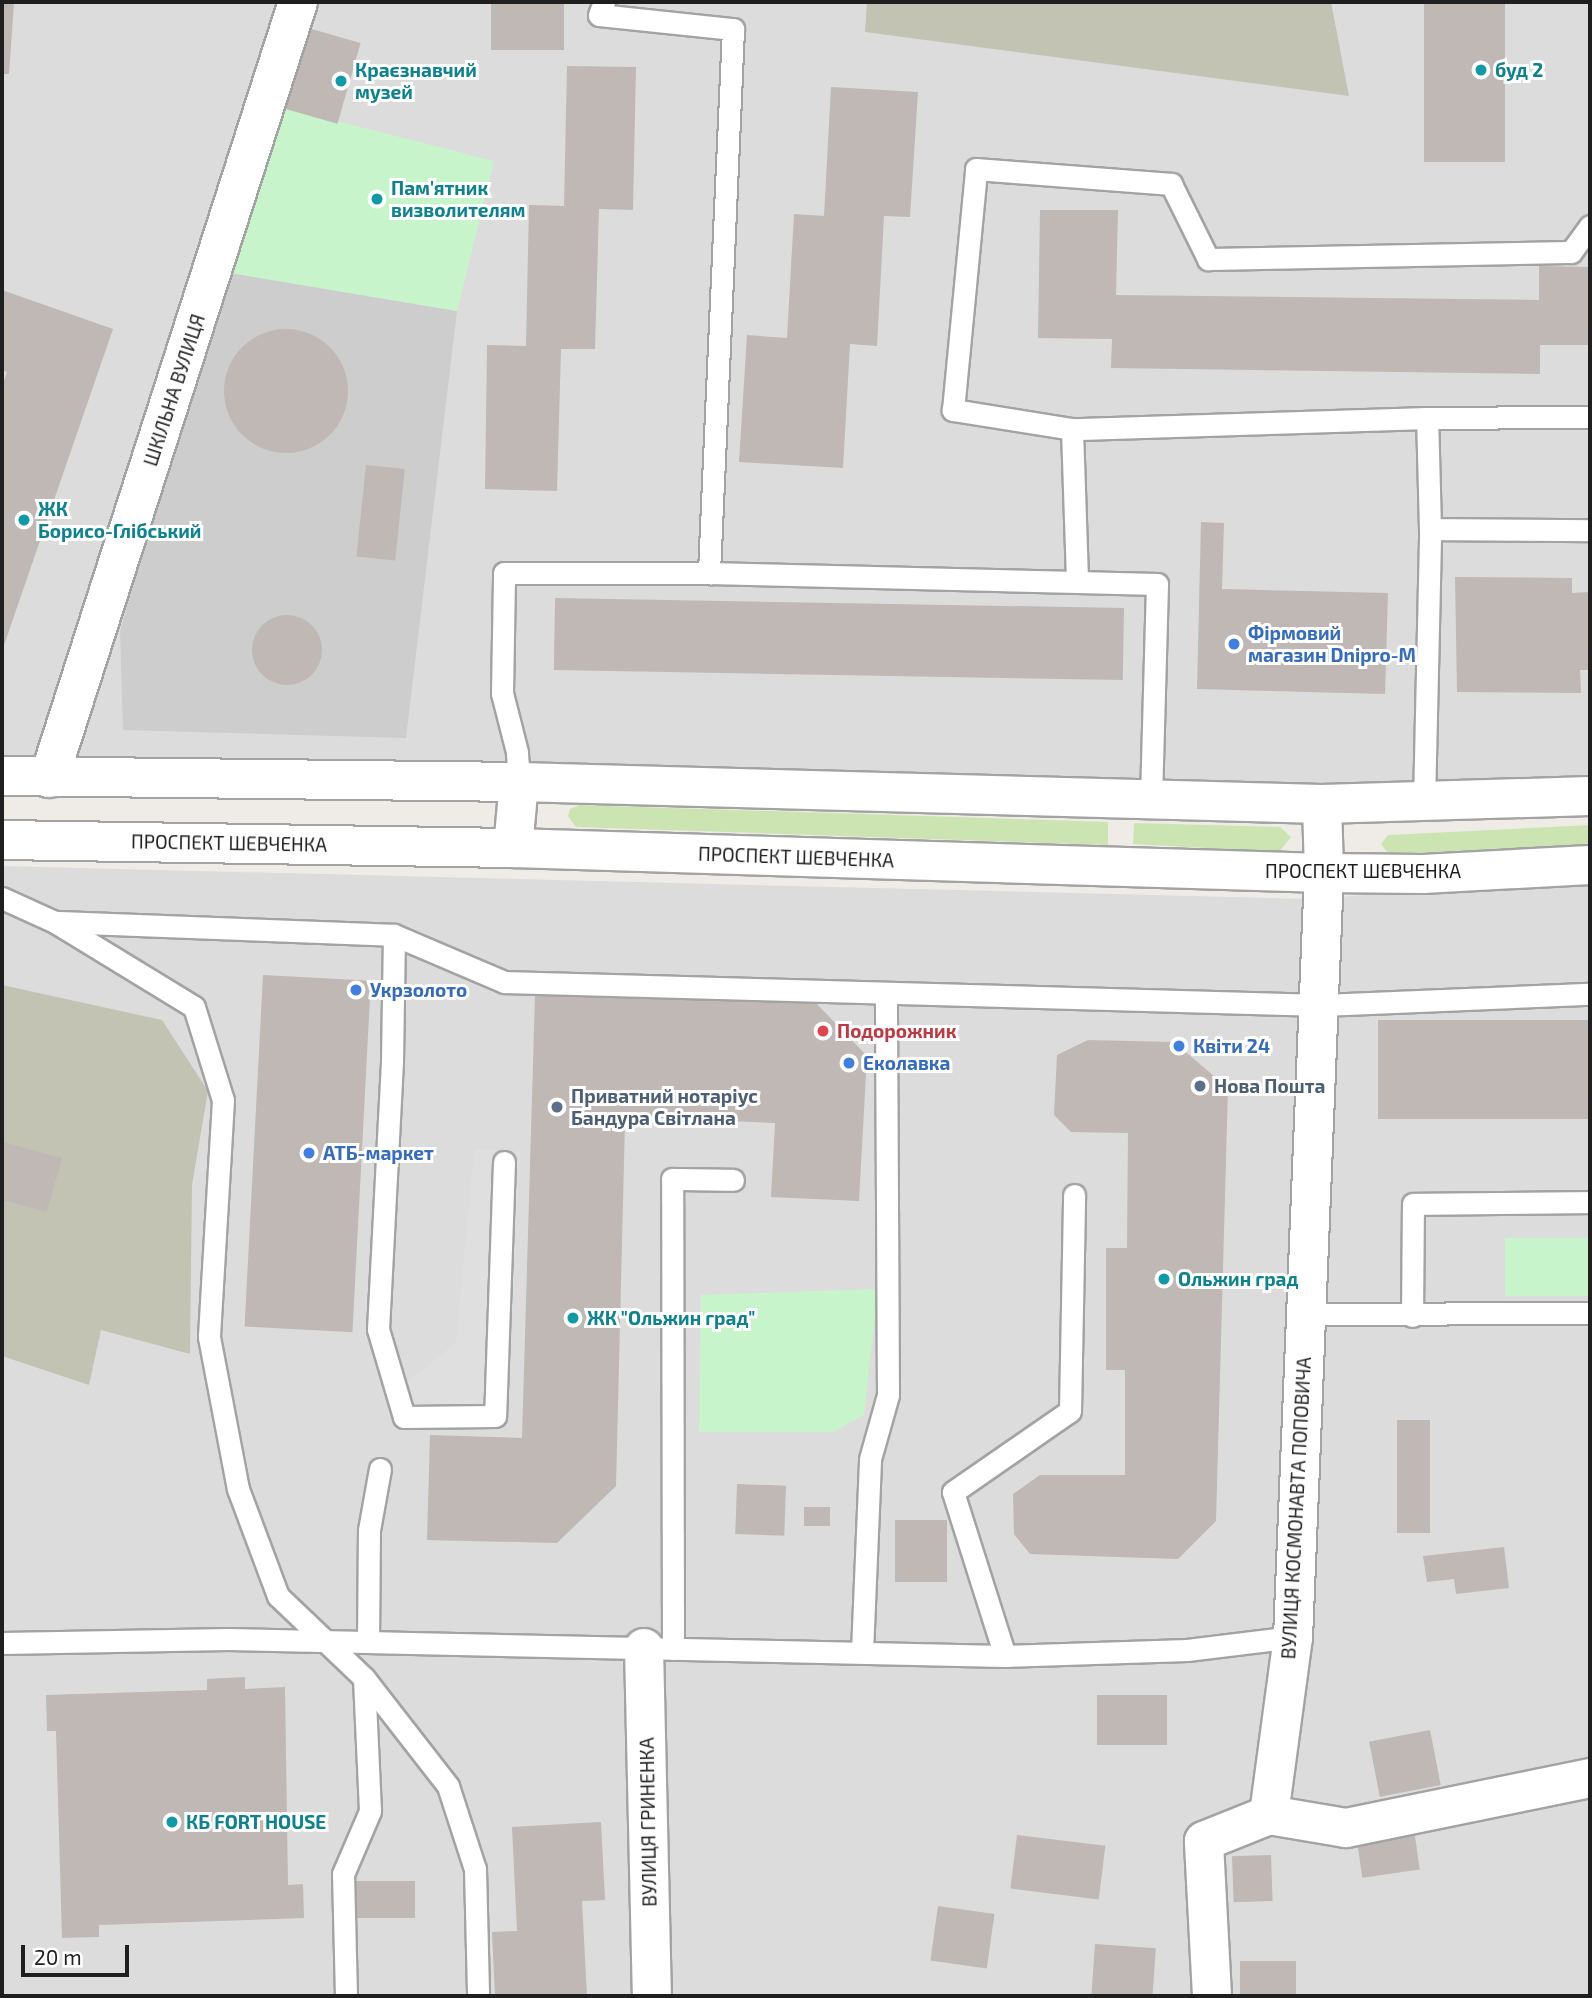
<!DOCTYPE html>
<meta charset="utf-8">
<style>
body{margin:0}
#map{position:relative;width:1592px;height:1998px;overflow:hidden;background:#efece7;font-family:"Exo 2",sans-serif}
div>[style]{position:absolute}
.residential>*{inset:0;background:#dddcdc}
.religious>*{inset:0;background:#cdcdcd}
.construction>*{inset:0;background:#c3c3b3}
.grass>*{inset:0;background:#cbe4b2}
.park>*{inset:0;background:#c8f4cb;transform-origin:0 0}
.parking>*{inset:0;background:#dfdfdf}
.building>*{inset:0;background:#bfb8b4;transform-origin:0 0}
.round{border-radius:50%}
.roads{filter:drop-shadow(2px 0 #a3a3a3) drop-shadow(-2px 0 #a3a3a3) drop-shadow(0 2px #a3a3a3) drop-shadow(0 -2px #a3a3a3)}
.service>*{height:21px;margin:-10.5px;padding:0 10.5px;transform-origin:10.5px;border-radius:10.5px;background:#fff}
.minor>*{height:38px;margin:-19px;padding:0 19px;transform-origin:19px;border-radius:19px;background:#fff}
.tertiary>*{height:38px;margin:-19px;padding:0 19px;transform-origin:19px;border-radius:19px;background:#fff}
.dots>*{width:19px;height:19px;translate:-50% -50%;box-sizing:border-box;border:4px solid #fff;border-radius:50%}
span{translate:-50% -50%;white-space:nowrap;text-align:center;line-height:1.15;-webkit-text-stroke:6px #fff;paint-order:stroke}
.culture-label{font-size:19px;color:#0d838f;font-weight:700}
.left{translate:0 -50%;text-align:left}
.street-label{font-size:19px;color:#1f1f1f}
.shop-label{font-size:19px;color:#366cbe;font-weight:700}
.health-label{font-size:19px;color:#be3a42;font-weight:700}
.service-label{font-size:19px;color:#4e5e75;font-weight:700}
.frame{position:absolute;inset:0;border:4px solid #1f1f1f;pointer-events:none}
.scale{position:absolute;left:21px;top:1945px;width:108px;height:32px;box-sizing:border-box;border:4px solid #1f1f1f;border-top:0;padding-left:9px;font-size:21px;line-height:24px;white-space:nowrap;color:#1f1f1f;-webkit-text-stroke:5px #fff;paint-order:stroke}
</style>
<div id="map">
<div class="residential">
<div style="clip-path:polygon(2px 2px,1590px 2px,1590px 779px,1485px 789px,2px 773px)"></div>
<div style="clip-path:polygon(2px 866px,1311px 899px,1590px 878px,1590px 1996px,2px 1996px)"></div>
</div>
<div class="religious">
<div style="clip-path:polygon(225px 272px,457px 311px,406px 738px,123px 730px,120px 631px)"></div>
</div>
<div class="construction">
<div style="clip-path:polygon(867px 2px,1331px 2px,1349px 96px,865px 32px)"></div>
<div style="clip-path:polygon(2px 985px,162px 1020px,208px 1091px,192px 1185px,190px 1354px,101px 1330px,89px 1385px,2px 1356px)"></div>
</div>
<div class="grass">
<div style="clip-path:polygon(580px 805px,1108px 822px,1108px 845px,576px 827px,568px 816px,570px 809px)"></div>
<div style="clip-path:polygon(1134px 823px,1280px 827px,1291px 837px,1279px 852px,1133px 844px)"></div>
<div style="clip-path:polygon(1590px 825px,1590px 845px,1389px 854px,1381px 844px,1388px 835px)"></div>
</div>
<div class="park">
<div style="clip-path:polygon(277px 106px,494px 161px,457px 311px,225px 272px)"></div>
<div style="left:1590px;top:1238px;width:58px;height:85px;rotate:90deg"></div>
<div style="clip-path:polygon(878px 1289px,864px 1415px,833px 1432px,699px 1432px,701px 1295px)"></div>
</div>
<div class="parking">
<div style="clip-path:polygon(474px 1149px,520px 1151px,507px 1421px,419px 1427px,405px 1383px,456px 1343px)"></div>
</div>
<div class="building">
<div style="clip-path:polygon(2px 2px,14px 2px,9px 74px,2px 74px)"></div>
<div style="left:491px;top:2px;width:73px;height:48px"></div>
<div style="left:1424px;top:2px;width:81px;height:160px"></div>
<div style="left:301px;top:26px;width:62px;height:84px;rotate:16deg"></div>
<div style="clip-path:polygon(567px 66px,636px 67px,633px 210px,599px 209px,595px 349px,561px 349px,557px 491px,485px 489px,487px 345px,526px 346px,529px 205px,564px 206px)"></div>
<div style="clip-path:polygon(831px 87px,918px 92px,910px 217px,884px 216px,877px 346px,850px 344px,843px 468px,739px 462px,747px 335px,787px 338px,794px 214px,824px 216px)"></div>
<div style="clip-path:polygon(1040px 210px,1118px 210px,1116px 295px,1539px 300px,1539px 266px,1590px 267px,1590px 345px,1540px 345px,1540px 374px,1111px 368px,1112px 339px,1038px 338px)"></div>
<div style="clip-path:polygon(2px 290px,113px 329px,2px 651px,2px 387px,7px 372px,2px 370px)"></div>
<div class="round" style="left:224px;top:329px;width:124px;height:124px"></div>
<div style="left:366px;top:465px;width:39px;height:92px;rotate:6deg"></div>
<div style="clip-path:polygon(1201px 522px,1224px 523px,1222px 589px,1388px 593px,1385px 694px,1197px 689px)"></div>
<div style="clip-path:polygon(1455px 577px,1572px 578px,1572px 593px,1590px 592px,1590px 670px,1580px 670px,1581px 693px,1457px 692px)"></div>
<div style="left:1124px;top:608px;width:72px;height:569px;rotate:91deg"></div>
<div class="round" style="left:252px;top:615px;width:70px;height:70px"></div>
<div style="left:263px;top:975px;width:108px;height:352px;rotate:3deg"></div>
<div style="clip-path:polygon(535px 995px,815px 1002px,867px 1056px,859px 1201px,771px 1197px,775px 1123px,640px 1117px,625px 1121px,616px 1486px,557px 1543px,427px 1540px,430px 1435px,522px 1438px)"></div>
<div style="left:1590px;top:1020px;width:99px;height:212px;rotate:90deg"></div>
<div style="clip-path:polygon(1088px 1040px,1174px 1042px,1228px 1088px,1216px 1521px,1178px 1559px,1030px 1554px,1014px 1534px,1013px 1494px,1040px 1475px,1125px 1475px,1125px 1370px,1106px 1370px,1106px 1248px,1127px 1248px,1128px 1133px,1071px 1132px,1054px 1115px,1057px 1055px)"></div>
<div style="clip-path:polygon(2px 1142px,62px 1158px,47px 1212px,2px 1200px)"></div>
<div style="left:1397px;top:1420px;width:33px;height:113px"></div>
<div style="left:737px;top:1484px;width:49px;height:50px;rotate:2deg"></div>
<div style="left:804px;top:1507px;width:26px;height:19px"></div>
<div style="left:895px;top:1520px;width:52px;height:62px"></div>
<div style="clip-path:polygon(1504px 1547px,1509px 1588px,1456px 1594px,1454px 1579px,1427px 1582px,1423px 1556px)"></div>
<div style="clip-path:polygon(245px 1677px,245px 1689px,285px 1687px,288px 1885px,303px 1884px,304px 1918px,99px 1925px,99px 1937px,62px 1938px,56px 1731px,47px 1731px,46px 1695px,207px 1690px,207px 1679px)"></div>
<div style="left:1097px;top:1695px;width:70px;height:50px"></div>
<div style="left:1430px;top:1730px;width:56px;height:62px;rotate:79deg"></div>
<div style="clip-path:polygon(601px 1822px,605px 1900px,582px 1901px,587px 1996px,495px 1996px,492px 1932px,517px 1931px,512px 1827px)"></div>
<div style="left:1414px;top:1829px;width:41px;height:58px;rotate:82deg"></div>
<div style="left:1017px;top:1835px;width:89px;height:54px;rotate:7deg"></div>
<div style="left:1271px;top:1855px;width:46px;height:39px;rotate:88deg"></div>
<div style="left:354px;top:1881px;width:61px;height:37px"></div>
<div style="left:938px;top:1906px;width:57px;height:55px;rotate:8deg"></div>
<div style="left:1095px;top:1944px;width:61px;height:52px;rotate:4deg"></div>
<div style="left:1240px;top:1961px;width:56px;height:35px"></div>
</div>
<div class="roads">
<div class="service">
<div style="left:604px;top:2px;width:14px;rotate:111deg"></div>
<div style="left:599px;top:15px;width:135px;rotate:6deg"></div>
<div style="left:733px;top:29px;width:545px;rotate:92.53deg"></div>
<div style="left:1427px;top:418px;width:355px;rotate:178.2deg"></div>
<div style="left:1072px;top:429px;width:121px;rotate:-170.9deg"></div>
<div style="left:953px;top:410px;width:242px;rotate:-84.5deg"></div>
<div style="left:976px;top:169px;width:196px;rotate:4.4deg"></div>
<div style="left:1171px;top:184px;width:84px;rotate:63.7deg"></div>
<div style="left:1208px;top:259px;width:363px;rotate:-1.1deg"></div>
<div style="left:1571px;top:252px;width:32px;rotate:-54deg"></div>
<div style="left:1072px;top:429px;width:153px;rotate:88.1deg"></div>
<div style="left:1430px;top:529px;width:160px;rotate:0.4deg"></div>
<div style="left:519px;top:782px;width:30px;rotate:-94deg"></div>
<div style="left:517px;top:752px;width:61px;rotate:-104.3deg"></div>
<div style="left:502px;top:693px;width:120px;rotate:-89deg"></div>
<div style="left:504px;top:573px;width:205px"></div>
<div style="left:709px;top:573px;width:368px;rotate:1.4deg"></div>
<div style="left:1077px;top:582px;width:80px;rotate:1.4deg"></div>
<div style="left:1157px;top:584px;width:217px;rotate:91.6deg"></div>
<div style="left:1424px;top:803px;width:274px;rotate:-88.7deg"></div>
<div style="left:1430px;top:529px;width:111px;rotate:-91.5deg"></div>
<div style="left:1427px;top:418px;width:163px;rotate:-0.4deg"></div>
<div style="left:2px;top:898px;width:58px;rotate:24.4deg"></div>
<div style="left:55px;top:922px;width:163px;rotate:31.4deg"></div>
<div style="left:194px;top:1007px;width:97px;rotate:72.7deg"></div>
<div style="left:223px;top:1100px;width:237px;rotate:93.4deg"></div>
<div style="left:209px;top:1337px;width:155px;rotate:79.2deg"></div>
<div style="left:238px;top:1489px;width:114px;rotate:69.5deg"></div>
<div style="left:278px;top:1596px;width:119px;rotate:43.6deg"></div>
<div style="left:364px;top:1678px;width:137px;rotate:52.1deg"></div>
<div style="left:448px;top:1786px;width:87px;rotate:72deg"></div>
<div style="left:475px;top:1869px;width:127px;rotate:88.6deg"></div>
<div style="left:57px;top:922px;width:337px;rotate:2.2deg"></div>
<div style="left:504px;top:1162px;width:254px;rotate:92deg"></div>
<div style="left:495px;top:1416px;width:91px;rotate:179.4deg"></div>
<div style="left:404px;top:1417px;width:92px;rotate:-106.5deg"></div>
<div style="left:378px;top:1329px;width:268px;rotate:-87deg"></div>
<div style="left:392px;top:1061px;width:126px;rotate:-89.1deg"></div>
<div style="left:394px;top:935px;width:120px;rotate:23.1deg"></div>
<div style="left:504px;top:982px;width:818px;rotate:1.61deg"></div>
<div style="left:1322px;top:1005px;width:268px;rotate:-2.4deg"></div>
<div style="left:1305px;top:1314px;width:285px;rotate:-0.2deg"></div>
<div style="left:1412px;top:1316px;width:112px;rotate:-89.5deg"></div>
<div style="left:1413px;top:1204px;width:177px;rotate:-0.6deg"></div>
<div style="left:368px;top:1642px;width:112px;rotate:-89.5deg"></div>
<div style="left:369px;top:1530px;width:62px;rotate:-79.8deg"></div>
<div style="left:2px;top:1643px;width:226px;rotate:-1deg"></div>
<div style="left:228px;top:1639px;width:777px;rotate:1.25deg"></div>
<div style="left:1005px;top:1656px;width:182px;rotate:-1.9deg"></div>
<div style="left:1187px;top:1650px;width:107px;rotate:-7deg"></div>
<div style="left:673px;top:1649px;width:470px;rotate:-90.1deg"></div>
<div style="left:672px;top:1179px;width:61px;rotate:0.9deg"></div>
<div style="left:862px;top:1652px;width:193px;rotate:-87.6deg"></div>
<div style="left:870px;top:1459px;width:66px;rotate:-74.3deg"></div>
<div style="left:888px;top:1395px;width:401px;rotate:-90.3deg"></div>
<div style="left:1005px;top:1656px;width:172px;rotate:-107.6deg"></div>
<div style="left:953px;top:1492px;width:142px;rotate:-34.7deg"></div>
<div style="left:1070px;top:1411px;width:216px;rotate:-88.9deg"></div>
<div style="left:346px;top:1996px;width:122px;rotate:-91.4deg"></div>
<div style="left:343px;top:1874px;width:69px;rotate:-66.8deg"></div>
<div style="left:370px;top:1811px;width:133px;rotate:-92.6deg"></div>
</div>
<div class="minor">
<div style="left:49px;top:778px;width:815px;rotate:-72.21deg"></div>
<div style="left:1324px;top:873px;width:765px;rotate:92.32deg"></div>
<div style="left:1293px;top:1637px;width:180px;rotate:97.7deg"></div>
<div style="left:1269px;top:1815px;width:78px;rotate:9.6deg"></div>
<div style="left:1346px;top:1828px;width:249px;rotate:-11.6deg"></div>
<div style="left:644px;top:1648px;width:348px;rotate:88.7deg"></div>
<div style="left:1212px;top:1996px;width:155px;rotate:-93deg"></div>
<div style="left:1204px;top:1841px;width:70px;rotate:-21.8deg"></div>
</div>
<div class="tertiary">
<div style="left:2px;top:776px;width:517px;rotate:0.66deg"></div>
<div style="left:519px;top:782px;width:803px;rotate:1.57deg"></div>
<div style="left:1322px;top:804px;width:268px;rotate:-1.7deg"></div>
<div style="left:1322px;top:804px;width:69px;rotate:88.3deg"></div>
<div style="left:2px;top:840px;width:511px;rotate:0.9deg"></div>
<div style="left:513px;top:848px;width:811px;rotate:1.77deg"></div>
<div style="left:1324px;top:873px;width:99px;rotate:0.6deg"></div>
<div style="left:1423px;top:874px;width:167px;rotate:-3.1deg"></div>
<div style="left:513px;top:848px;width:66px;rotate:-84.8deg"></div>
</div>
</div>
<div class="dots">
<div style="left:1481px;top:70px;background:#0f9aa8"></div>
<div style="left:341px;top:81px;background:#0f9aa8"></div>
<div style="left:377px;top:199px;background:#0f9aa8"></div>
<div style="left:24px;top:520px;background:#0f9aa8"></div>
<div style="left:1234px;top:644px;background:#3f7fe0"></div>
<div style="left:356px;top:990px;background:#3f7fe0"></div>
<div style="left:823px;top:1031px;background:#e0444e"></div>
<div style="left:1179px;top:1046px;background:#3f7fe0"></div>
<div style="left:849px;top:1063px;background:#3f7fe0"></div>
<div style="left:1200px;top:1086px;background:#5c6f8a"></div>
<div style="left:557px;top:1107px;background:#5c6f8a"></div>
<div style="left:309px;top:1153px;background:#3f7fe0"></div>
<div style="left:1164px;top:1279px;background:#0f9aa8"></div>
<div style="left:573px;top:1318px;background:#0f9aa8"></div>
<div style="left:172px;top:1822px;background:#0f9aa8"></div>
</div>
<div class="culture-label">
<span class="left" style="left:355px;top:81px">Краєзнавчий<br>музей</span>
<span class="left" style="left:1495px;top:70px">буд 2</span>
<span class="left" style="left:391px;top:199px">Пам'ятник<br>визволителям</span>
<span class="left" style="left:38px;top:520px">ЖК<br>Борисо-Глібський</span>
<span class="left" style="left:1178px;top:1279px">Ольжин град</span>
<span class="left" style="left:587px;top:1318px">ЖК "Ольжин град"</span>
<span class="left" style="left:186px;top:1822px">КБ FORT HOUSE</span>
</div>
<div class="street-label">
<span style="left:174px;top:390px;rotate:-72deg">ШКІЛЬНА ВУЛИЦЯ</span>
<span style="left:229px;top:843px;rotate:1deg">ПРОСПЕКТ ШЕВЧЕНКА</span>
<span style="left:796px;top:857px;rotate:2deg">ПРОСПЕКТ ШЕВЧЕНКА</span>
<span style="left:1363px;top:871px">ПРОСПЕКТ ШЕВЧЕНКА</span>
<span style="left:1296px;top:1508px;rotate:-87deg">ВУЛИЦЯ КОСМОНАВТА ПОПОВИЧА</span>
<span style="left:648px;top:1822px;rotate:-91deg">ВУЛИЦЯ ГРИНЕНКА</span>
</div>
<div class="shop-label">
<span class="left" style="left:1248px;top:644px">Фірмовий<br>магазин Dnipro-M</span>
<span class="left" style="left:370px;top:990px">Укрзолото</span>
<span class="left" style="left:1193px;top:1046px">Квіти 24</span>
<span class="left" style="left:863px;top:1063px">Еколавка</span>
<span class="left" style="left:323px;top:1153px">АТБ-маркет</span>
</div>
<div class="health-label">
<span class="left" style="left:837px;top:1031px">Подорожник</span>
</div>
<div class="service-label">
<span class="left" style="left:1214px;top:1086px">Нова Пошта</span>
<span class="left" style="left:571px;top:1107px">Приватний нотаріус<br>Бандура Світлана</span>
</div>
<div class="frame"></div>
<div class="scale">20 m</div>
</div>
